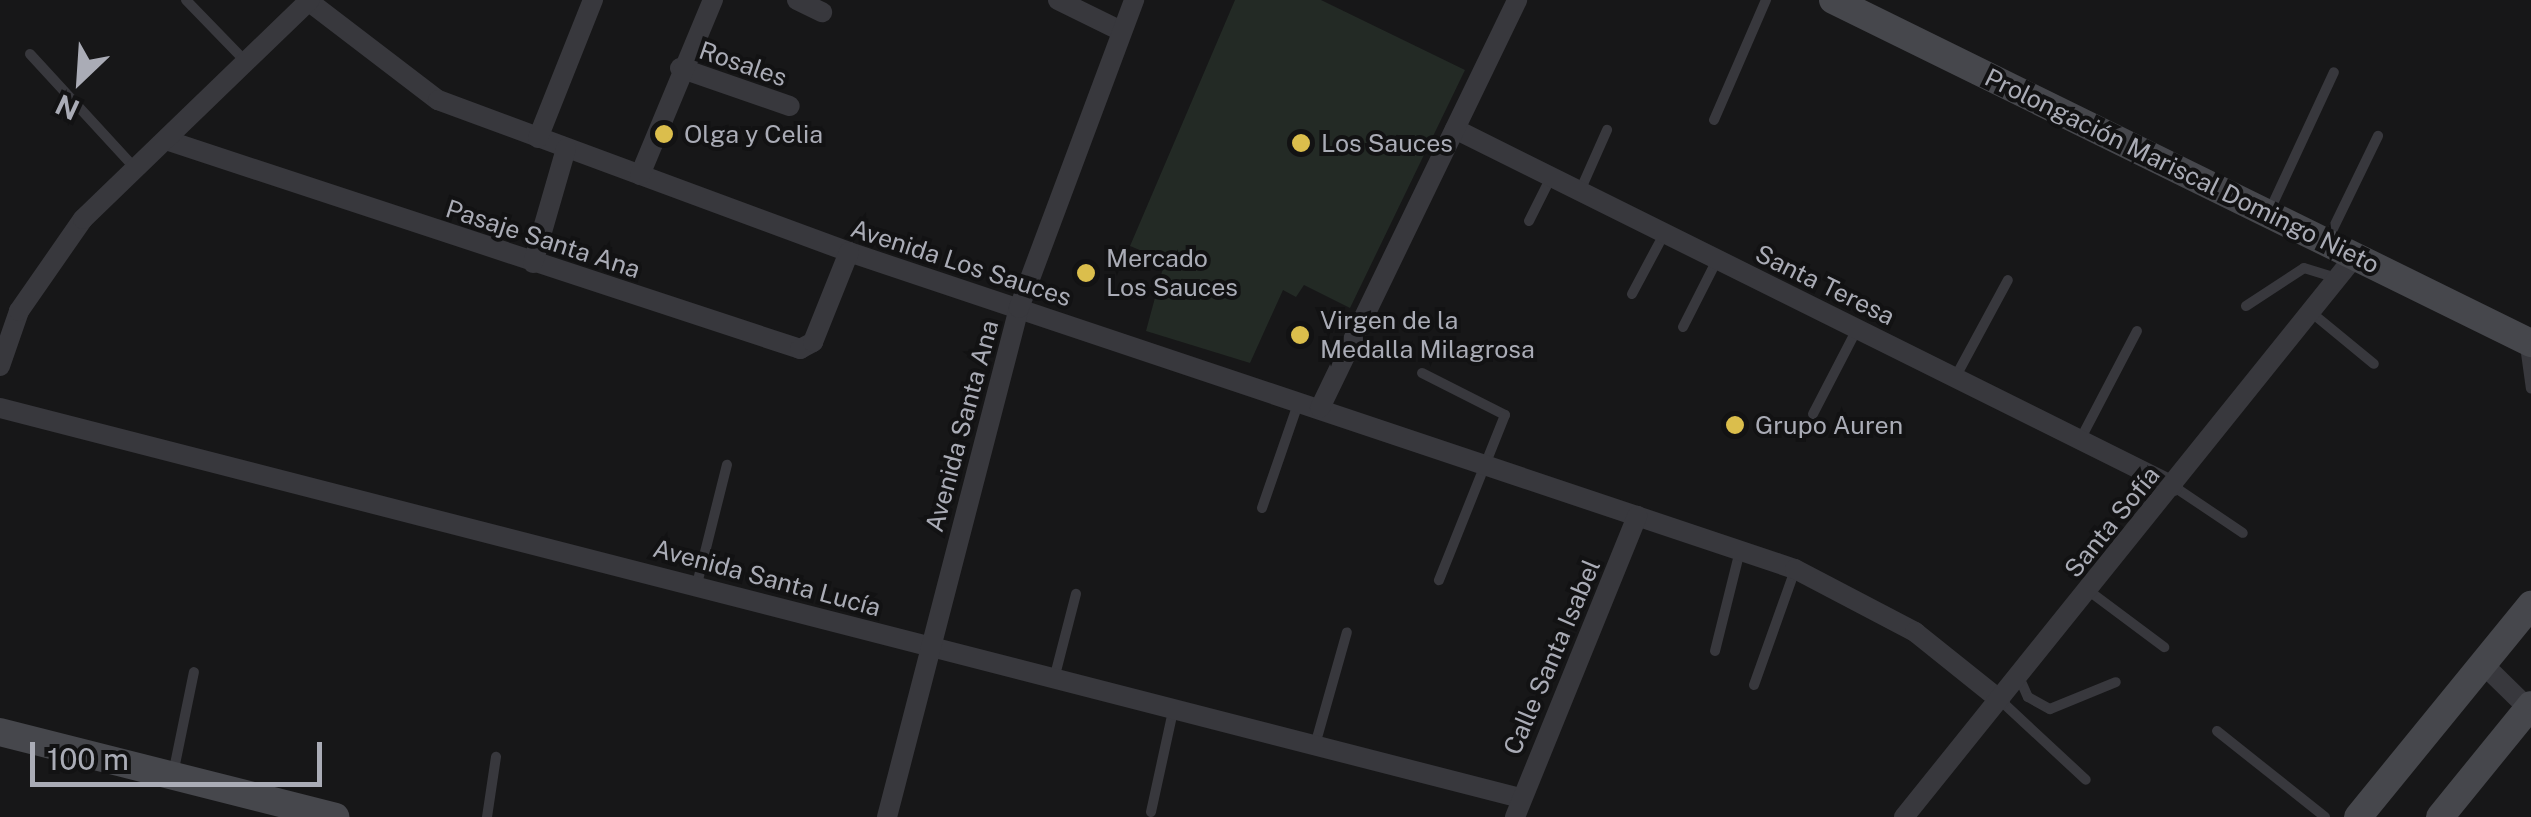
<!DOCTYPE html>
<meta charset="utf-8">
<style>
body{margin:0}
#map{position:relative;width:2531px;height:817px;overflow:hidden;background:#171718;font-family:"Public Sans",sans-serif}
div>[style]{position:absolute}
.green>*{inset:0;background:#232a25}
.lane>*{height:10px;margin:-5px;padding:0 5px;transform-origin:5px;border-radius:5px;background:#38383d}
.street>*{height:20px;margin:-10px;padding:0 10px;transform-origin:10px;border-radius:10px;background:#38383d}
.secondary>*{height:28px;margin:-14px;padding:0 14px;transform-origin:14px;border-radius:14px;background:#46474c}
.dots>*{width:28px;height:28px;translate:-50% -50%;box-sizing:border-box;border:5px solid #121213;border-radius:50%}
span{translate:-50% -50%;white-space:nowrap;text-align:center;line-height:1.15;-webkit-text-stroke:8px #121213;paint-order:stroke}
.street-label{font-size:25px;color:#aaacb6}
.poi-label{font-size:25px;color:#aaacb6}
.left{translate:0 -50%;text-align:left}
.north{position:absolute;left:30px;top:30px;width:100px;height:100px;-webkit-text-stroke:8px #121213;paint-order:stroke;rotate:205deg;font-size:28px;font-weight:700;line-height:40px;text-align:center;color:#aaacb6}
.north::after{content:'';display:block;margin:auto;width:35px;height:45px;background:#aaacb6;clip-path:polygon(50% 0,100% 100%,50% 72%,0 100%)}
.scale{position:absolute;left:30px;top:742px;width:292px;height:45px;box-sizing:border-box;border:5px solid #aaacb6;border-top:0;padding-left:12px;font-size:30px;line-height:35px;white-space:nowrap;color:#aaacb6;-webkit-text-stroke:8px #121213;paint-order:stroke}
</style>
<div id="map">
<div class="green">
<div style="clip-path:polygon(1235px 0,1321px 0,1465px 70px,1350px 308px,1304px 285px,1296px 297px,1283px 290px,1250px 363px,1146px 331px,1163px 268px,1159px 258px,1130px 246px)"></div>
</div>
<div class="lane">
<div style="left:186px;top:0;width:86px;rotate:45.9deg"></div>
<div style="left:30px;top:54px;width:155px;rotate:47.4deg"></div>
<div style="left:1714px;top:120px;width:131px;rotate:-66.6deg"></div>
<div style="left:1580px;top:191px;width:67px;rotate:-66.1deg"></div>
<div style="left:2269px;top:212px;width:154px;rotate:-65.1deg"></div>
<div style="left:1529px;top:221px;width:49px;rotate:-63.4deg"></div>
<div style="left:2327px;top:241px;width:117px;rotate:-64.1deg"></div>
<div style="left:1632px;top:294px;width:68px;rotate:-61.9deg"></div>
<div style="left:2246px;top:306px;width:69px;rotate:-33.2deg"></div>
<div style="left:2304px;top:268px;width:34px;rotate:17deg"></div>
<div style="left:2312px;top:313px;width:80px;rotate:39.4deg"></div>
<div style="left:1683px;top:327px;width:75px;rotate:-63.1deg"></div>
<div style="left:2525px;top:346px;width:43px;rotate:82.1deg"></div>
<div style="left:1422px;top:373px;width:93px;rotate:26.8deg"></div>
<div style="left:1505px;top:415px;width:178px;rotate:111.8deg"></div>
<div style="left:1956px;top:376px;width:109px;rotate:-61.6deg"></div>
<div style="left:1813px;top:414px;width:96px;rotate:-62.6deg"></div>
<div style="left:2080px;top:440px;width:123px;rotate:-62.4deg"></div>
<div style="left:2173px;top:486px;width:84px;rotate:33.9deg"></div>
<div style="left:1262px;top:508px;width:113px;rotate:-70.9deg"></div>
<div style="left:697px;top:584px;width:123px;rotate:-75.9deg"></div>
<div style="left:2089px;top:591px;width:94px;rotate:36.7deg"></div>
<div style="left:1715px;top:651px;width:103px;rotate:-76deg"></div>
<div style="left:2019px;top:677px;width:22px;rotate:66deg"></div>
<div style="left:2028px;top:697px;width:25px;rotate:29deg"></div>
<div style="left:2050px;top:709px;width:71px;rotate:-22.2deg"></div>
<div style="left:1054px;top:679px;width:88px;rotate:-75.5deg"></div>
<div style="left:1754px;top:685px;width:122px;rotate:-70.4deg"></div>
<div style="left:2000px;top:700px;width:117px;rotate:42.9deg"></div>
<div style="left:2217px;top:731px;width:138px;rotate:38.5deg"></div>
<div style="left:1315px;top:745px;width:117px;rotate:-74.2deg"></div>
<div style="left:173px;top:774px;width:104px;rotate:-78.4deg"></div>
<div style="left:1151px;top:812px;width:103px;rotate:-77.7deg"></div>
<div style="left:487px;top:817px;width:61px;rotate:-81.5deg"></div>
</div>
<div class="street">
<div style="left:307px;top:0;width:165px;rotate:37.4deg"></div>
<div style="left:438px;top:100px;width:438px;rotate:20.3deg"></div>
<div style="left:849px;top:252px;width:998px;rotate:18.53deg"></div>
<div style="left:1795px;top:569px;width:136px;rotate:27.7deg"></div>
<div style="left:1915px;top:632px;width:109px;rotate:38.7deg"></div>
<div style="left:797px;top:0;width:28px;rotate:26deg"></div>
<div style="left:1058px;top:0;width:68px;rotate:26.2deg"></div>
<div style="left:680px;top:68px;width:116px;rotate:19.1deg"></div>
<div style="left:1455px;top:129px;width:802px;rotate:26.44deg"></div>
<div style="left:538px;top:138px;width:149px;rotate:-68.3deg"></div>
<div style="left:166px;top:140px;width:668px;rotate:18.24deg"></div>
<div style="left:800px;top:349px;width:15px;rotate:-28deg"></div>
<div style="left:813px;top:342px;width:97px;rotate:-68.2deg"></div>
<div style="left:640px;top:175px;width:190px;rotate:-67.4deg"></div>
<div style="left:533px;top:263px;width:119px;rotate:-73.9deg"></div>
<div style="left:0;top:366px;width:58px;rotate:-70.9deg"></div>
<div style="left:19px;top:311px;width:112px;rotate:-55.2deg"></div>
<div style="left:83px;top:219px;width:315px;rotate:-44deg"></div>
<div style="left:0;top:408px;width:1569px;rotate:14.39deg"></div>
<div style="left:1320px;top:408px;width:453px;rotate:-64.2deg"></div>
<div style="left:2484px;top:665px;width:66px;rotate:44.4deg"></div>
<div style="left:887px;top:817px;width:526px;rotate:-75.46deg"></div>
<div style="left:1019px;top:308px;width:329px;rotate:-69.5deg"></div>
<div style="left:1515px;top:817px;width:325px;rotate:-67.9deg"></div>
<div style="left:1904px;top:817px;width:720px;rotate:-51.2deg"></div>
</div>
<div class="secondary">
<div style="left:1833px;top:0;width:778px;rotate:26.17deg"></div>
<div style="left:0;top:732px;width:346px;rotate:14.2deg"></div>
<div style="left:2358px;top:817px;width:274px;rotate:-50.8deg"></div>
<div style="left:2440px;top:817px;width:144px;rotate:-50.9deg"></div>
</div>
<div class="dots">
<div style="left:664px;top:134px;background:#dbbe4c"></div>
<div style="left:1301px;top:143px;background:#dbbe4c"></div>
<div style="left:1086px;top:273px;background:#dbbe4c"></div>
<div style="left:1300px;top:335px;background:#dbbe4c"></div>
<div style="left:1735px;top:425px;background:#dbbe4c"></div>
</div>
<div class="street-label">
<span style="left:743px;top:64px;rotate:19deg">Rosales</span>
<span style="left:2182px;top:171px;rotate:26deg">Prolongación Mariscal Domingo Nieto</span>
<span style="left:543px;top:239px;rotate:18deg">Pasaje Santa Ana</span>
<span style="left:961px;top:263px;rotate:18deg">Avenida Los Sauces</span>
<span style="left:1825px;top:285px;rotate:26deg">Santa Teresa</span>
<span style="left:962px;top:426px;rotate:-75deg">Avenida Santa Ana</span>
<span style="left:2112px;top:522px;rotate:-51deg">Santa Sofía</span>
<span style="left:767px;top:578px;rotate:15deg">Avenida Santa Lucía</span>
<span style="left:1552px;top:657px;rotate:-67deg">Calle Santa Isabel</span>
</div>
<div class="poi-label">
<span class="left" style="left:684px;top:134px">Olga y Celia</span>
<span class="left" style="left:1321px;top:143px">Los Sauces</span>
<span class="left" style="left:1106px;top:273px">Mercado<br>Los Sauces</span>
<span class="left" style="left:1320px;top:335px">Virgen de la<br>Medalla Milagrosa</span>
<span class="left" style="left:1755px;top:425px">Grupo Auren</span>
</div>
<div class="north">N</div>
<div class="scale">100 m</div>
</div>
